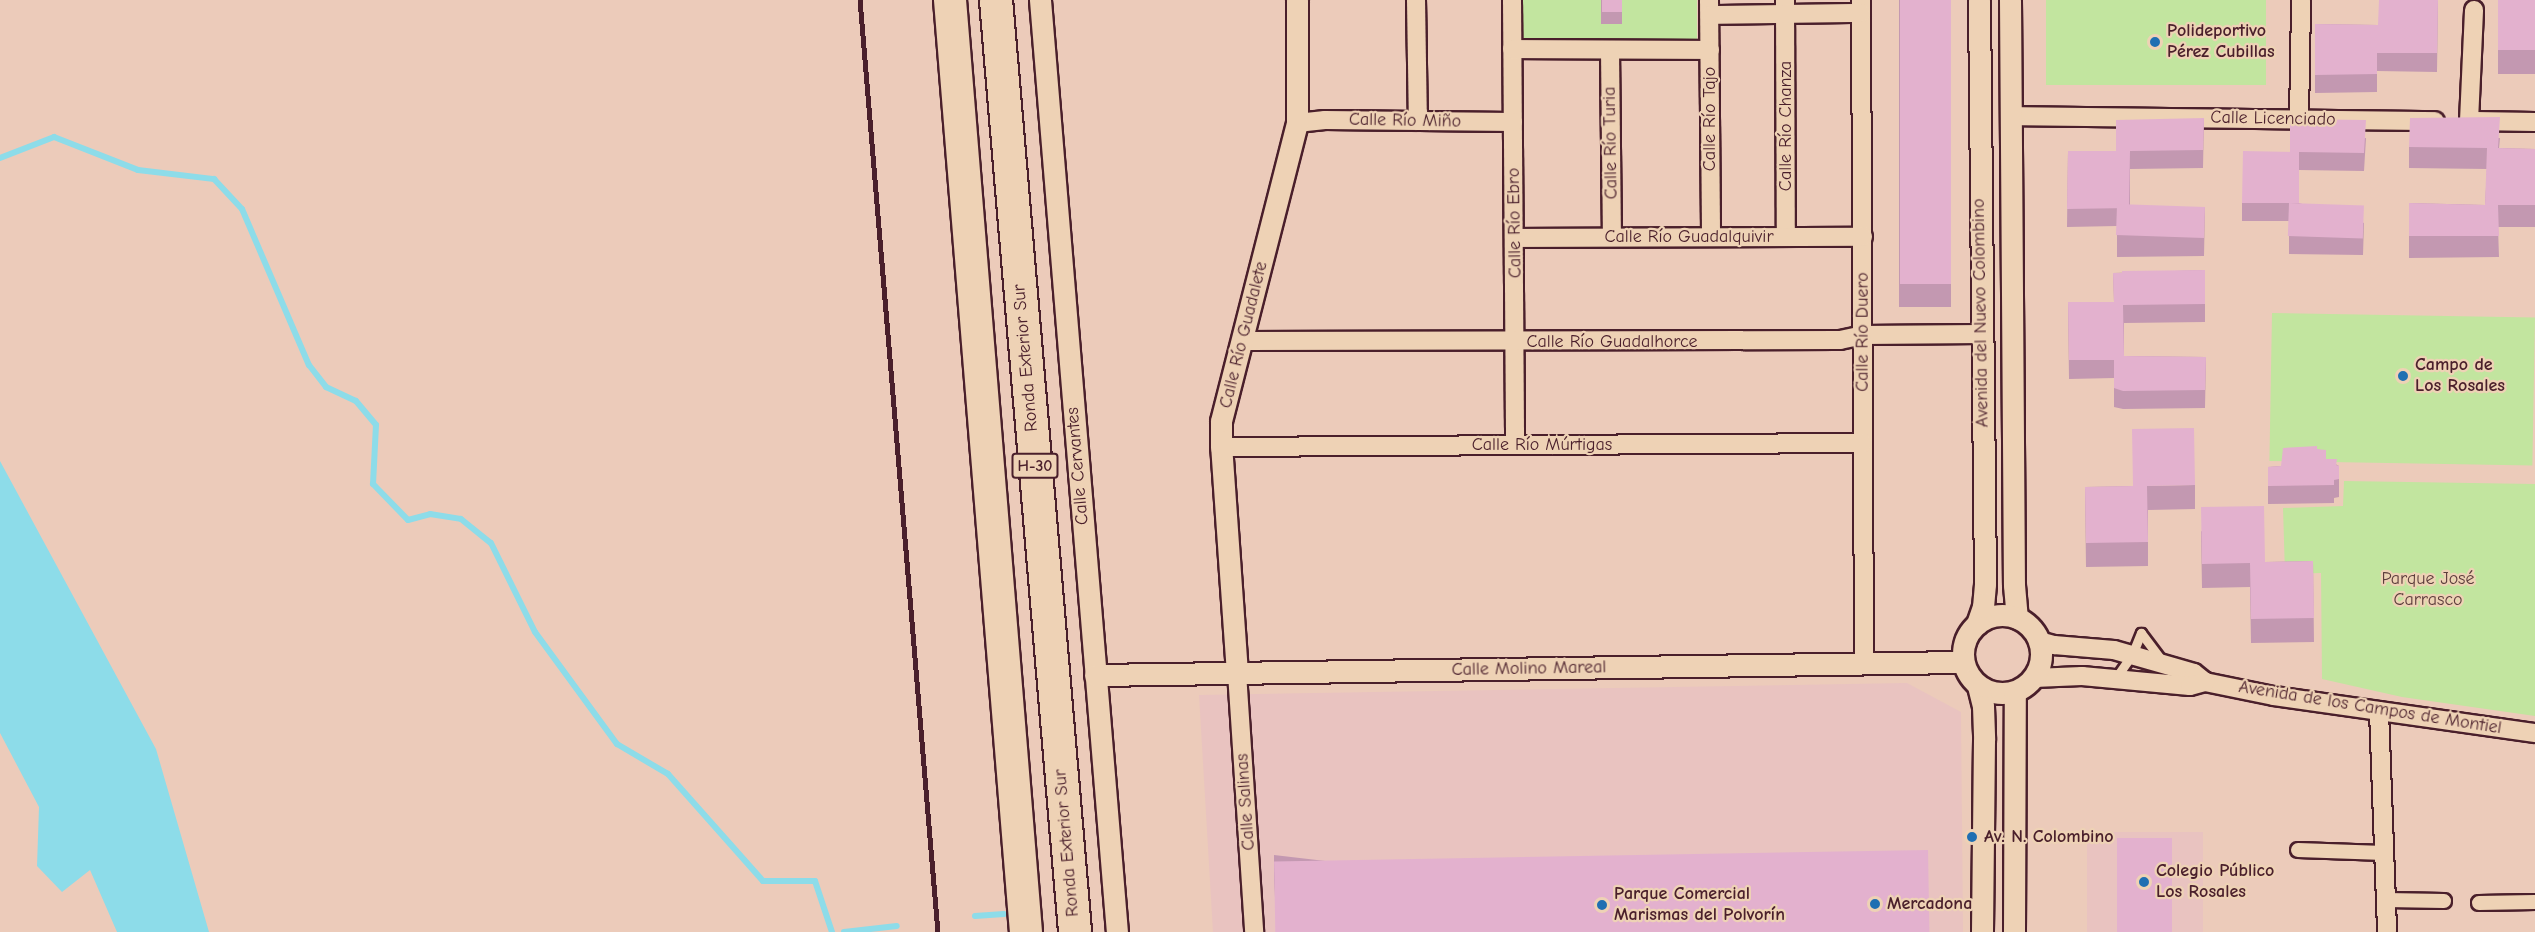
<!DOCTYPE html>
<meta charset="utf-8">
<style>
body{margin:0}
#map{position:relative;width:2535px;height:932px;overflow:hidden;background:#eccbba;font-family:"Comic Neue",sans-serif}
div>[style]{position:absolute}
.built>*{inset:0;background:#e9c3c0;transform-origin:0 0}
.green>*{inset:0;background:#c2e59f;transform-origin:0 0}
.water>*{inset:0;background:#8ddce9}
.stream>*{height:6px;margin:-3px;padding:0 3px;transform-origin:3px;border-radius:3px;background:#8ddce9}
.roads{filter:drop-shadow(2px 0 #4a1f2b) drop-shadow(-2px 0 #4a1f2b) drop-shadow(0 2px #4a1f2b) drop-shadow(0 -2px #4a1f2b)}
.service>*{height:9px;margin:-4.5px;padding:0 4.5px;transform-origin:4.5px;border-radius:4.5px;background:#eed2b5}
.pedestrian>*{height:14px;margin:-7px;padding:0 7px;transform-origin:7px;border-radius:7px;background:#eed2b5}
.minor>*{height:18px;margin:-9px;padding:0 9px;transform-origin:9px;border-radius:9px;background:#eed2b5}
.tertiary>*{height:21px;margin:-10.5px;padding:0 10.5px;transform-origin:10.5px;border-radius:10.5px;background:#eed2b5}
.tertiary>.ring{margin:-10.5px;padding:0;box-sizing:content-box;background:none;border:21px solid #eed2b5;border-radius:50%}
.motorway>*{height:32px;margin:-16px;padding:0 16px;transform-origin:16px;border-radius:16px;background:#eed2b5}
.rail>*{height:4.5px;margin:-2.25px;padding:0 2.25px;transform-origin:2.25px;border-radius:2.25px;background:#4a1f2b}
.wall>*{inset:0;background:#c398b1;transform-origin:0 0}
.building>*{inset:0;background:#e3b1ce;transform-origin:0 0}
.dots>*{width:16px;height:16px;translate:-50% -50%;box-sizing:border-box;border:3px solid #eed2b5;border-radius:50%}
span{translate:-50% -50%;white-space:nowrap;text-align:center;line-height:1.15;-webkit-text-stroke:4.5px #eed2b5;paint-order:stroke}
.shield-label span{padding:2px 4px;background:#eed2b5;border:2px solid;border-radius:4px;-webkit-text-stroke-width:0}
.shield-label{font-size:16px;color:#4a1f2b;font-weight:700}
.poi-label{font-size:18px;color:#4a1f2b;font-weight:700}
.left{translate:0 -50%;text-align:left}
.street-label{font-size:18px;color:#4a1f2b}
.park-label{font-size:18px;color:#5c3d3c}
</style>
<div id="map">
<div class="built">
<div style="clip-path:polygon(1907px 683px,1961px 712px,1963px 932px,1213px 932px,1199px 695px)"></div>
<div style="left:2087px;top:832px;width:116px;height:100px"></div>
</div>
<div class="green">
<div style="left:1518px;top:0;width:179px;height:42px"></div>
<div style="left:2046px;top:0;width:220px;height:85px"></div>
<div style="left:2272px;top:313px;width:263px;height:148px;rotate:1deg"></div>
<div style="clip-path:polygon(2344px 481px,2535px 484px,2535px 716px,2402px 697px,2322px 679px,2321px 573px,2285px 574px,2283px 508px,2343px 506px)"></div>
</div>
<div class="water">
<div style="clip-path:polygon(0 461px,156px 749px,209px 932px,117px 932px,90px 870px,62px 892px,37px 866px,39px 807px,0 733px)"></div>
</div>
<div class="stream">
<div style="left:0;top:158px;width:58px;rotate:-21.3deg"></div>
<div style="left:54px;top:137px;width:90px;rotate:21.4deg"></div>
<div style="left:138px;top:170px;width:77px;rotate:6.8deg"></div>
<div style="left:214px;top:179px;width:41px;rotate:47deg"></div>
<div style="left:242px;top:209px;width:170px;rotate:66.8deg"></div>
<div style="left:309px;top:365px;width:28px;rotate:52deg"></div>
<div style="left:326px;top:387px;width:33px;rotate:25deg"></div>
<div style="left:356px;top:401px;width:31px;rotate:50deg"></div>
<div style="left:376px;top:425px;width:59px;rotate:92.9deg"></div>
<div style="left:373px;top:484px;width:50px;rotate:45.8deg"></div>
<div style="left:408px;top:520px;width:23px;rotate:-15deg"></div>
<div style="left:430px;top:514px;width:31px;rotate:9deg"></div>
<div style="left:461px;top:519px;width:38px;rotate:39deg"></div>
<div style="left:491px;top:543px;width:99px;rotate:63.7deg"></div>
<div style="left:535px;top:632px;width:139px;rotate:53.8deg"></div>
<div style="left:617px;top:744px;width:59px;rotate:30.5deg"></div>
<div style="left:668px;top:774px;width:143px;rotate:48.4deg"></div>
<div style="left:763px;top:881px;width:52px"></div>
<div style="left:815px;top:881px;width:54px;rotate:71.6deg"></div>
<div style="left:975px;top:916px;width:29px;rotate:-4deg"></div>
<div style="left:844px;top:932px;width:53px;rotate:-6.5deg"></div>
</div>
<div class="roads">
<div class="service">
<div style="left:2141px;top:633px;width:36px;rotate:53deg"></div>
<div style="left:2115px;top:679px;width:29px;rotate:-55deg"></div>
<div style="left:2132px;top:655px;width:24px;rotate:-68deg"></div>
</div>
<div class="pedestrian">
<div style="left:2298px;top:850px;width:86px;rotate:2deg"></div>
<div style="left:2386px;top:900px;width:58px;rotate:1deg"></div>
<div style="left:2479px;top:903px;width:56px;rotate:-1deg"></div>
</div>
<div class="minor">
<div style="left:1416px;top:0;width:121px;rotate:89.1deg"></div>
<div style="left:1512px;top:0;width:445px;rotate:89.6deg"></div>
<div style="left:1709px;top:0;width:237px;rotate:89.5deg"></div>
<div style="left:1785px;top:0;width:237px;rotate:89.8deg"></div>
<div style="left:1861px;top:0;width:664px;rotate:89.74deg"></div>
<div style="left:1710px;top:15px;width:151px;rotate:-0.8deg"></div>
<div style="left:1512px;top:49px;width:198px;rotate:0.3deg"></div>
<div style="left:1610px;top:50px;width:187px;rotate:89.4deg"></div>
<div style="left:2011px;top:116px;width:424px;rotate:0.7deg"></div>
<div style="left:2299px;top:119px;width:119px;rotate:-89deg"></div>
<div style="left:2469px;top:121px;width:111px;rotate:-87.4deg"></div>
<div style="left:2475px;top:121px;width:60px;rotate:1deg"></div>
<div style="left:1297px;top:123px;width:28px;rotate:-6deg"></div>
<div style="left:1325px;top:120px;width:188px;rotate:0.6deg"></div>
<div style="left:1515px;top:238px;width:348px;rotate:-0.2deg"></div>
<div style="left:1242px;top:341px;width:598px;rotate:-0.1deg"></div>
<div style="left:1840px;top:340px;width:24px;rotate:-12deg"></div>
<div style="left:1863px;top:335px;width:118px;rotate:-0.5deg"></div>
<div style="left:1221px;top:447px;width:642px;rotate:-0.36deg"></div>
<div style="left:2039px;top:641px;width:16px;rotate:15deg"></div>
<div style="left:2054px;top:645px;width:60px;rotate:4.8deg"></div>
<div style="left:2114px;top:650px;width:83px;rotate:16deg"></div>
<div style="left:2194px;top:673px;width:14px;rotate:39deg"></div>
<div style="left:2205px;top:682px;width:70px;rotate:11.5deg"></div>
<div style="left:2274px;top:696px;width:264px;rotate:8.1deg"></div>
<div style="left:1237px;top:673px;width:260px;rotate:86.2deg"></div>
<div style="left:2034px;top:678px;width:48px;rotate:-2.4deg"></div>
<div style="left:2082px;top:676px;width:108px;rotate:5.3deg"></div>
<div style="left:2190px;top:686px;width:16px;rotate:-15deg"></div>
<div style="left:2379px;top:711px;width:221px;rotate:87.9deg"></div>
</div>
<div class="tertiary">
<div style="left:1040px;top:0;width:935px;rotate:85.28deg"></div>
<div style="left:2010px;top:0;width:585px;rotate:89.61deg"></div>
<div style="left:2014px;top:585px;width:33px;rotate:85deg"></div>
<div class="ring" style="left:1963px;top:615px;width:57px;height:57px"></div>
<div style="left:1977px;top:624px;width:18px;rotate:-71deg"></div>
<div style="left:1983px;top:607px;width:23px;rotate:-85deg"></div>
<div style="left:1985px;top:584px;width:584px;rotate:-90.59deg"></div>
<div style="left:1237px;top:673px;width:227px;rotate:-94deg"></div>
<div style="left:1221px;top:447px;width:26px;rotate:-90deg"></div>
<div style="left:1221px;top:421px;width:308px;rotate:-75.7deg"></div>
<div style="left:1297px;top:123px;width:123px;rotate:-90deg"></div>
<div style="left:1095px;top:675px;width:868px;rotate:-0.86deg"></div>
<div style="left:1978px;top:686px;width:21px;rotate:76deg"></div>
<div style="left:1983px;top:706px;width:34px;rotate:88deg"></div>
<div style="left:1984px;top:740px;width:192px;rotate:90.6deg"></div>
<div style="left:2014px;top:932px;width:240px;rotate:-89.8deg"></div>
</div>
<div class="motorway">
<div style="left:950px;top:0;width:935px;rotate:85.34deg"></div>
<div style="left:996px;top:0;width:935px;rotate:85.15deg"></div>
</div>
</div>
<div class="rail">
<div style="left:860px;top:0;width:935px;rotate:85.22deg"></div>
</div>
<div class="wall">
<div style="left:1601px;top:0;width:21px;height:24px"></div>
<div style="left:1899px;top:0;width:52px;height:307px"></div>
<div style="clip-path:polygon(2438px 0,2437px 72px,2377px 71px,2377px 92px,2315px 93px,2315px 24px,2378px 25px)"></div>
<div style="left:2498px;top:0;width:37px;height:74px"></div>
<div style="clip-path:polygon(2204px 118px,2203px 168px,2130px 169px,2130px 208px,2205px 207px,2204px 256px,2117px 257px,2117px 226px,2067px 227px,2068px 151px,2116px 151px)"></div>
<div style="clip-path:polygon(2366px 138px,2364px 171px,2299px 170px,2299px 203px,2364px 223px,2363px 255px,2289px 254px,2289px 221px,2242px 221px,2242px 203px,2290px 152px)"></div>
<div style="clip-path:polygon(2500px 138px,2499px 148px,2535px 149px,2535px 227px,2498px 227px,2499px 257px,2409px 258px,2409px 203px,2485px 205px,2487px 169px,2409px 168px,2409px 147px)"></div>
<div style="clip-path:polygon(2205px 270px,2205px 322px,2124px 323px,2124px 356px,2206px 357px,2205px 408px,2123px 409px,2114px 407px,2114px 378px,2069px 379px,2068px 302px,2114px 302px,2113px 273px)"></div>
<div style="clip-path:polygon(2317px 449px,2326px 459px,2339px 466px,2339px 497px,2334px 498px,2334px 503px,2268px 504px,2268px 467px,2281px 466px)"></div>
<div style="clip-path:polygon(2195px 485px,2195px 509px,2148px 510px,2148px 566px,2086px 567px,2085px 487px)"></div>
<div style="clip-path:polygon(2201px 531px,2265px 562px,2313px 561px,2314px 642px,2251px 643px,2250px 587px,2202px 588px)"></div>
<div style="clip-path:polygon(1274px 855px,1929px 932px,1277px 932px,1274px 879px)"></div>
</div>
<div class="building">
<div style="left:1602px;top:0;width:20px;height:12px"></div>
<div style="left:1900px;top:0;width:51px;height:284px"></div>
<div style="clip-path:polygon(2379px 0,2438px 0,2437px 53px,2377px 53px,2377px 74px,2315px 75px,2315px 24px,2378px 25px)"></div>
<div style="left:2498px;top:0;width:37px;height:50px"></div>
<div style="clip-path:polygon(2500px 117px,2498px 148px,2535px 149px,2535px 205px,2498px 205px,2499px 236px,2409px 236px,2409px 203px,2485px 205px,2487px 148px,2409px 147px,2410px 118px)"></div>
<div style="clip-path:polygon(2204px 118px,2203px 150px,2130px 151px,2129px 208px,2067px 209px,2068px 151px,2116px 151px,2116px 120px)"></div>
<div style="clip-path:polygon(2290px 119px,2366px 120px,2364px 153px,2299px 152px,2299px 203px,2242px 203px,2243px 151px,2294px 152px,2290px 152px)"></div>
<div style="left:2289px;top:203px;width:75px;height:33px;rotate:2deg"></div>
<div style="left:2205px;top:207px;width:31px;height:88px;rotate:92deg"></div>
<div style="clip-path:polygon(2205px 270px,2205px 304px,2123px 305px,2124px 356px,2206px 357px,2205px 390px,2123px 391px,2114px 388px,2114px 360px,2069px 360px,2068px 302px,2114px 302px,2113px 273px,2122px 273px,2122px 271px)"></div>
<div style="clip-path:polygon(2194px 428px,2195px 485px,2147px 486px,2148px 542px,2086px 543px,2085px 487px,2133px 486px,2132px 429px)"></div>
<div style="clip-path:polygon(2317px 446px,2317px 449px,2326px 450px,2326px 459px,2337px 459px,2336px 465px,2339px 466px,2339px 479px,2334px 480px,2334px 485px,2268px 486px,2268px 467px,2281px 466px,2283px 448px)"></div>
<div style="clip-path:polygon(2264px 506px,2265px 562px,2313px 561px,2314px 618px,2251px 619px,2250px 563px,2202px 564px,2201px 507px)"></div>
<div style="left:2117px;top:838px;width:55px;height:94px"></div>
<div style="left:1928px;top:850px;width:82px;height:654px;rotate:89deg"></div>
</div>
<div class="dots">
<div style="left:2155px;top:42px;background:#1f6fb2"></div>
<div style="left:2403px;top:376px;background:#1f6fb2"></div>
<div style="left:1972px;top:837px;background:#1f6fb2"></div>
<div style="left:2144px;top:882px;background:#1f6fb2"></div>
<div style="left:1875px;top:904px;background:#1f6fb2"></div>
<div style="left:1602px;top:905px;background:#1f6fb2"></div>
</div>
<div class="shield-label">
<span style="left:1035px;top:466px">H-30</span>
</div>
<div class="poi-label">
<span class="left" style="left:2167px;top:42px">Polideportivo<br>Pérez Cubillas</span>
<span class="left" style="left:2415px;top:376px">Campo de<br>Los Rosales</span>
<span class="left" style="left:1984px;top:837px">Av. N. Colombino</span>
<span class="left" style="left:2156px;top:882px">Colegio Público<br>Los Rosales</span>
<span class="left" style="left:1614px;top:905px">Parque Comercial<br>Marismas del Polvorín</span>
<span class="left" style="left:1887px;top:904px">Mercadona</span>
</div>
<div class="street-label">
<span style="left:1710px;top:119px;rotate:-90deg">Calle Río Tajo</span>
<span style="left:2273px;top:119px;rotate:1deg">Calle Licenciado</span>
<span style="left:1405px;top:121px;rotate:1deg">Calle Río Miño</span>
<span style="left:1786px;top:126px;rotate:-90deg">Calle Río Chanza</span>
<span style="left:1611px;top:143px;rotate:-91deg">Calle Río Turia</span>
<span style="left:1515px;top:223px;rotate:-91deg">Calle Río Ebro</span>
<span style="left:1689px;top:237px">Calle Río Guadalquivir</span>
<span style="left:1981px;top:313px;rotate:-91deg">Avenida del Nuevo Colombino</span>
<span style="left:1863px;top:332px;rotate:-90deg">Calle Río Duero</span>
<span style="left:1244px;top:335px;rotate:-76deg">Calle Río Guadalete</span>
<span style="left:1612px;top:342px">Calle Río Guadalhorce</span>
<span style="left:1026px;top:358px;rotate:-95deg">Ronda Exterior Sur</span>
<span style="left:1542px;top:445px">Calle Río Múrtigas</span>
<span style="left:1078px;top:466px;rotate:-95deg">Calle Cervantes</span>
<span style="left:1529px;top:669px;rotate:-1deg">Calle Molino Mareal</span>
<span style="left:2370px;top:708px;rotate:9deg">Avenida de los Campos de Montiel</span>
<span style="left:1246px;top:802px;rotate:-94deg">Calle Salinas</span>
<span style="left:1067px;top:843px;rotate:-95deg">Ronda Exterior Sur</span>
</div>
<div class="park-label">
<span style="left:2428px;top:590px">Parque José<br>Carrasco</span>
</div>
</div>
